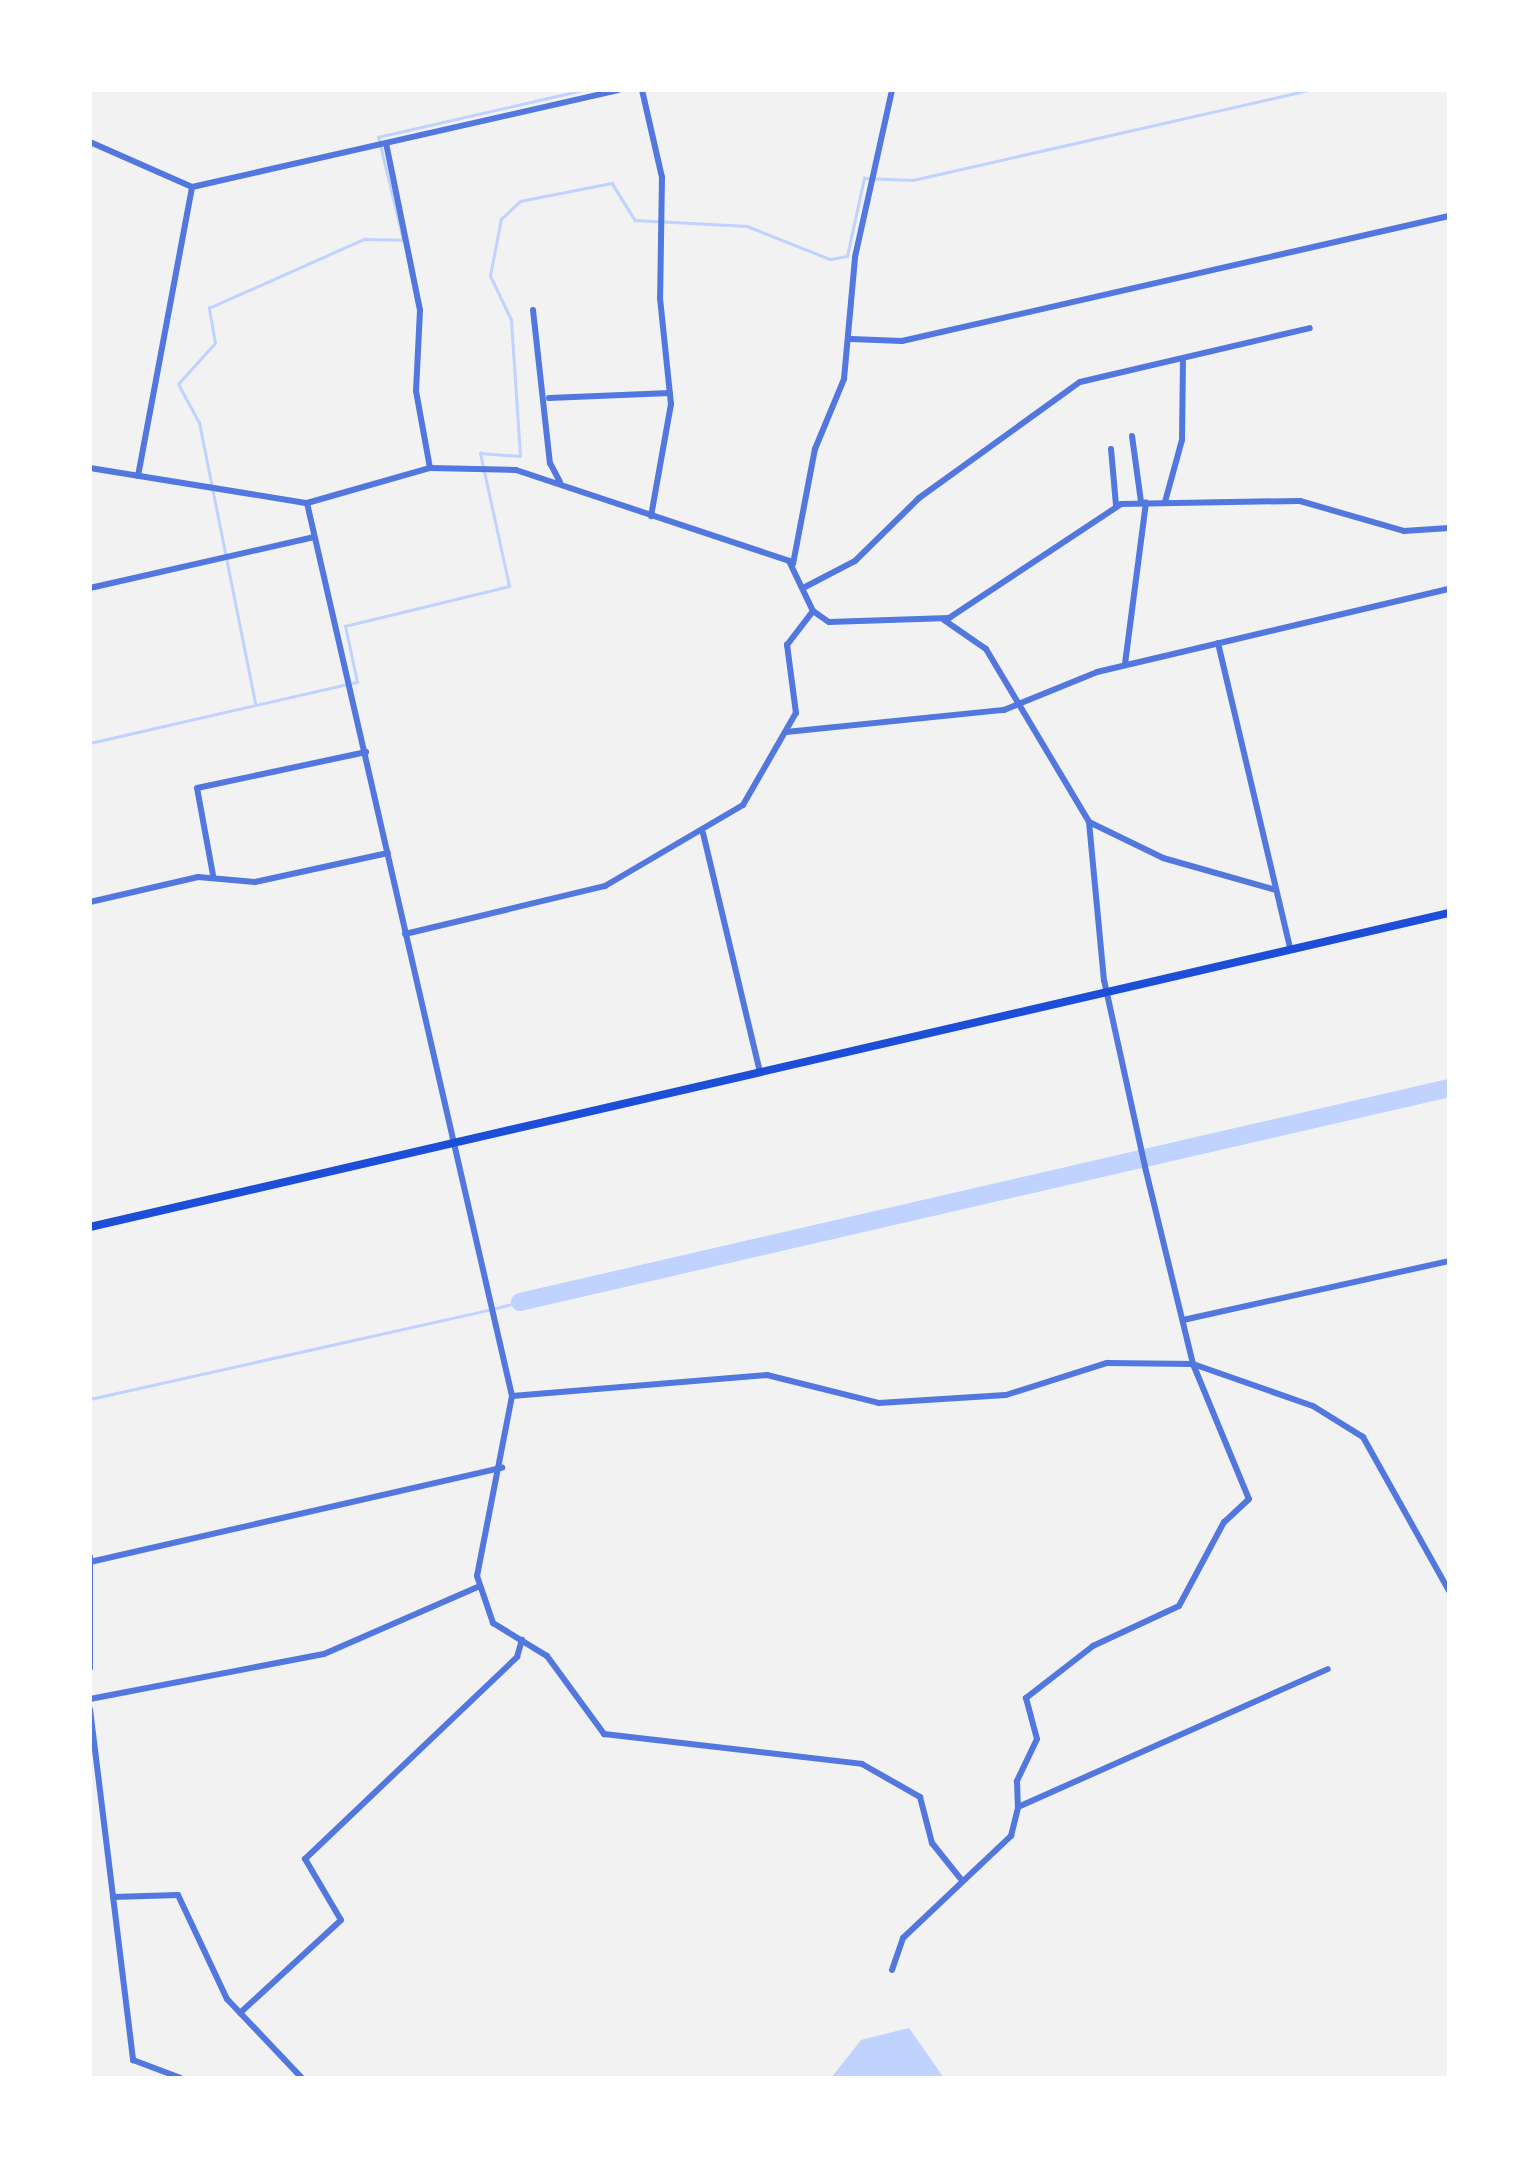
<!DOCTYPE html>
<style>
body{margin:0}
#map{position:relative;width:1539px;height:2168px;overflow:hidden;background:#f2f2f2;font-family:Inter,sans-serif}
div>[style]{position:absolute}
.water>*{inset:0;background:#bfd3fe}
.stream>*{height:2.5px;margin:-1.25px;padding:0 1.25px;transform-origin:1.25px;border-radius:1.25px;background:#bfd3fe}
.river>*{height:18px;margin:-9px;padding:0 9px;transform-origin:9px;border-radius:9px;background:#bfd3fe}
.minor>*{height:6px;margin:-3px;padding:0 3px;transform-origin:3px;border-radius:3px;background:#5277de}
.secondary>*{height:8px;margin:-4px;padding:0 4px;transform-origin:4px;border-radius:4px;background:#1d4ed8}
span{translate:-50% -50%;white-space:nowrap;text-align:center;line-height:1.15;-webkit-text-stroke:9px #fff;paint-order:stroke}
.frame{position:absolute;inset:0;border:92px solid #fff;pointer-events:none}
</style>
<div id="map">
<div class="water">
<div style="clip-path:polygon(909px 2028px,944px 2078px,831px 2078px,861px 2040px)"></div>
</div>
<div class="stream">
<div style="left:255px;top:703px;width:286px;rotate:-101.3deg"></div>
<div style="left:199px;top:423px;width:44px;rotate:-118.3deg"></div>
<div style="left:178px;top:384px;width:55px;rotate:-47.9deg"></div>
<div style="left:215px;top:343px;width:36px;rotate:-100deg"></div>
<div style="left:209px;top:308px;width:170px;rotate:-24deg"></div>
<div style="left:364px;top:239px;width:39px;rotate:1deg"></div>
<div style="left:403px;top:240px;width:106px;rotate:-103.6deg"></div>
<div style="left:378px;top:137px;width:211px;rotate:-12.9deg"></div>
<div style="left:90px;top:743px;width:274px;rotate:-12.9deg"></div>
<div style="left:357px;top:682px;width:57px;rotate:-102.1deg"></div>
<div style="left:345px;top:626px;width:169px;rotate:-13.7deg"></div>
<div style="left:509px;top:586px;width:136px;rotate:-102.3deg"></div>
<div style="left:480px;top:453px;width:40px;rotate:4.3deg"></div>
<div style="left:520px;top:456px;width:136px;rotate:-93.8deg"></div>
<div style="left:511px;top:320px;width:49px;rotate:-115.5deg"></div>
<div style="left:490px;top:276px;width:58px;rotate:-79.1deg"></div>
<div style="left:501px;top:219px;width:26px;rotate:-43deg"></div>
<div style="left:520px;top:201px;width:94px;rotate:-11.1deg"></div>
<div style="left:612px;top:183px;width:44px;rotate:58.1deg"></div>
<div style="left:635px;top:220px;width:112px;rotate:3.1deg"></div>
<div style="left:747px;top:226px;width:89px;rotate:21.7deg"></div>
<div style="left:830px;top:259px;width:17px;rotate:-10deg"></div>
<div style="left:847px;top:256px;width:80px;rotate:-77.7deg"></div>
<div style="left:864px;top:178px;width:49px;rotate:2.3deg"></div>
<div style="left:913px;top:180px;width:405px;rotate:-12.8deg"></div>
<div style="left:496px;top:1308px;width:25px;rotate:-14deg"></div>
<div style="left:90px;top:1399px;width:408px;rotate:-12.6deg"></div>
</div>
<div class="river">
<div style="left:520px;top:1302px;width:953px;rotate:-12.97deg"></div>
</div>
<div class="minor">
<div style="left:642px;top:90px;width:89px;rotate:77.1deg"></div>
<div style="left:662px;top:177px;width:121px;rotate:90.9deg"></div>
<div style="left:660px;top:298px;width:107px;rotate:84.1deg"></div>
<div style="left:671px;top:404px;width:114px;rotate:100.1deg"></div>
<div style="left:90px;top:142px;width:111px;rotate:23.8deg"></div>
<div style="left:192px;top:187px;width:437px;rotate:-12.8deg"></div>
<div style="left:386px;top:143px;width:170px;rotate:78.5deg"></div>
<div style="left:420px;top:310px;width:81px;rotate:92.8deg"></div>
<div style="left:416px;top:391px;width:78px;rotate:79.7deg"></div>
<div style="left:533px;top:310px;width:154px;rotate:83.7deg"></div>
<div style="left:550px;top:463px;width:21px;rotate:62deg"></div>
<div style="left:851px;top:339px;width:51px;rotate:2.2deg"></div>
<div style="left:902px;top:341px;width:561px;rotate:-12.87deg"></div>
<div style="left:549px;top:398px;width:121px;rotate:-2.4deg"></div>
<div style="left:1132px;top:436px;width:67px;rotate:82.2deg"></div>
<div style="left:1111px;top:449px;width:56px;rotate:84.9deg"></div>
<div style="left:90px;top:468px;width:220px;rotate:9.2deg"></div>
<div style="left:307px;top:503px;width:128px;rotate:-15.9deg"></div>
<div style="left:430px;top:468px;width:86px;rotate:1.3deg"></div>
<div style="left:516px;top:470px;width:288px;rotate:18.4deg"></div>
<div style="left:789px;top:561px;width:55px;rotate:64.4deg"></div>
<div style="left:813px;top:611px;width:19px;rotate:35deg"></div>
<div style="left:829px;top:622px;width:120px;rotate:-1.9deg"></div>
<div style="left:949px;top:618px;width:206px;rotate:-33.5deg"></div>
<div style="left:1121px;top:504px;width:179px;rotate:-1deg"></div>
<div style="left:1300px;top:501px;width:108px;rotate:16.1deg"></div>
<div style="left:1404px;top:531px;width:45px;rotate:-3.8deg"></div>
<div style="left:138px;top:476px;width:294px;rotate:-79.4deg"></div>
<div style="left:1165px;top:502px;width:64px;rotate:-74.7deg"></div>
<div style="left:1182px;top:440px;width:78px;rotate:-89.3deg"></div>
<div style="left:307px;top:503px;width:916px;rotate:77.07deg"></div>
<div style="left:512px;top:1396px;width:183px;rotate:101deg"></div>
<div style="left:477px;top:1576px;width:50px;rotate:71.2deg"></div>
<div style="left:493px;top:1623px;width:63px;rotate:31.4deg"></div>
<div style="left:547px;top:1656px;width:97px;rotate:53.8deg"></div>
<div style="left:604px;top:1734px;width:260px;rotate:6.6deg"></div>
<div style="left:862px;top:1764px;width:67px;rotate:29.6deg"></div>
<div style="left:920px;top:1797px;width:48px;rotate:75.4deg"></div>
<div style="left:932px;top:1843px;width:45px;rotate:51.3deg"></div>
<div style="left:793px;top:564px;width:117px;rotate:-79.2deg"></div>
<div style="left:815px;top:449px;width:76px;rotate:-67.5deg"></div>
<div style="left:844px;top:379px;width:122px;rotate:-84.8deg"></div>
<div style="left:855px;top:257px;width:171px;rotate:-77.5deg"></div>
<div style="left:805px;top:587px;width:56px;rotate:-27.5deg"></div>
<div style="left:855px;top:561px;width:90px;rotate:-44.5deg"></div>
<div style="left:919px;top:498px;width:198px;rotate:-35.8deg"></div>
<div style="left:1080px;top:382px;width:236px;rotate:-13.2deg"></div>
<div style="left:90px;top:588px;width:230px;rotate:-12.8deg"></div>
<div style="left:944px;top:620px;width:51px;rotate:34.6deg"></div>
<div style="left:986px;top:649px;width:201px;rotate:59.2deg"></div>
<div style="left:1089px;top:822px;width:159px;rotate:84.6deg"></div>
<div style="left:1104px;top:980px;width:191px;rotate:77.6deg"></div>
<div style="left:1145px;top:1167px;width:203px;rotate:76.3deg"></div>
<div style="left:1193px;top:1364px;width:146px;rotate:67.5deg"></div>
<div style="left:1249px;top:1499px;width:34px;rotate:137deg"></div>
<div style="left:1224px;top:1522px;width:95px;rotate:118.2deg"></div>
<div style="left:1179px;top:1606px;width:95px;rotate:155.1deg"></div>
<div style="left:1093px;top:1646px;width:85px;rotate:142.2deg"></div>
<div style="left:1026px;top:1698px;width:42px;rotate:75deg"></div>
<div style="left:1037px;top:1739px;width:47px;rotate:115.5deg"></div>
<div style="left:1017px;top:1781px;width:26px;rotate:88deg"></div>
<div style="left:1218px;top:643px;width:313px;rotate:76.7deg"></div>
<div style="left:1125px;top:664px;width:163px;rotate:-82.6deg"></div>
<div style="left:786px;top:732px;width:219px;rotate:-5.8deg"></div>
<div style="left:1004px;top:710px;width:100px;rotate:-22.2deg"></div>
<div style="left:1097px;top:672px;width:362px;rotate:-13.3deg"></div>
<div style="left:1089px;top:822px;width:82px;rotate:25.9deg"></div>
<div style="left:1163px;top:858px;width:117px;rotate:15.8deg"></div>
<div style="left:703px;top:833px;width:246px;rotate:76.6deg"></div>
<div style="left:213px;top:875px;width:88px;rotate:-100.4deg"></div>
<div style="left:197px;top:788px;width:173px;rotate:-12deg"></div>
<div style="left:90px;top:902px;width:111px;rotate:-13deg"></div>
<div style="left:198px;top:877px;width:57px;rotate:5deg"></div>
<div style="left:255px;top:882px;width:136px;rotate:-12.3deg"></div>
<div style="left:405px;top:934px;width:206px;rotate:-13.5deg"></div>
<div style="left:605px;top:886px;width:160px;rotate:-30.4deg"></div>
<div style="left:743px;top:805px;width:106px;rotate:-60.1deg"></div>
<div style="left:796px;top:713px;width:69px;rotate:-97.5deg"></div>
<div style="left:787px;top:645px;width:43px;rotate:-52.6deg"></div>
<div style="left:1183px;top:1320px;width:272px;rotate:-12.5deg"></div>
<div style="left:512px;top:1396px;width:256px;rotate:-4.7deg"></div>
<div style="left:767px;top:1375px;width:115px;rotate:14deg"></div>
<div style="left:879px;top:1403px;width:127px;rotate:-3.6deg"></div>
<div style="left:1006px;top:1395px;width:106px;rotate:-17.6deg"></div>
<div style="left:1107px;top:1363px;width:86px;rotate:0.7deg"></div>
<div style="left:1193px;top:1364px;width:127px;rotate:19.3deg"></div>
<div style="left:1313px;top:1406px;width:59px;rotate:31.8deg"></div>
<div style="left:1363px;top:1437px;width:176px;rotate:60.8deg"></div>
<div style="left:90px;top:1557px;width:111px;rotate:90deg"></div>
<div style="left:90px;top:1562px;width:423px;rotate:-12.9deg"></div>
<div style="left:90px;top:1699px;width:238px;rotate:-10.9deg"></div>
<div style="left:324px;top:1654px;width:167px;rotate:-23.6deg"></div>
<div style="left:90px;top:1709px;width:354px;rotate:83deg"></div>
<div style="left:133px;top:2060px;width:51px;rotate:20.6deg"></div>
<div style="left:113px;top:1897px;width:65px;rotate:-1.8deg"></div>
<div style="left:178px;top:1895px;width:115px;rotate:64.8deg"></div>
<div style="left:227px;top:1999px;width:109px;rotate:46.5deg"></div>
<div style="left:892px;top:1970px;width:34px;rotate:-71deg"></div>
<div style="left:903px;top:1938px;width:149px;rotate:-43.4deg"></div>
<div style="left:1011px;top:1836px;width:30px;rotate:-76deg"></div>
<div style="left:1018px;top:1807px;width:339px;rotate:-24deg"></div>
<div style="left:240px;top:2013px;width:137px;rotate:-42.6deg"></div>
<div style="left:341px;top:1920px;width:71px;rotate:-120.5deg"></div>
<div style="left:305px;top:1859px;width:293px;rotate:-43.6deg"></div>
<div style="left:517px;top:1657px;width:18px;rotate:-74deg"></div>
</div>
<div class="secondary">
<div style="left:90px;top:1227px;width:1395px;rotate:-13.01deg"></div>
</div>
<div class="frame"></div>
</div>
